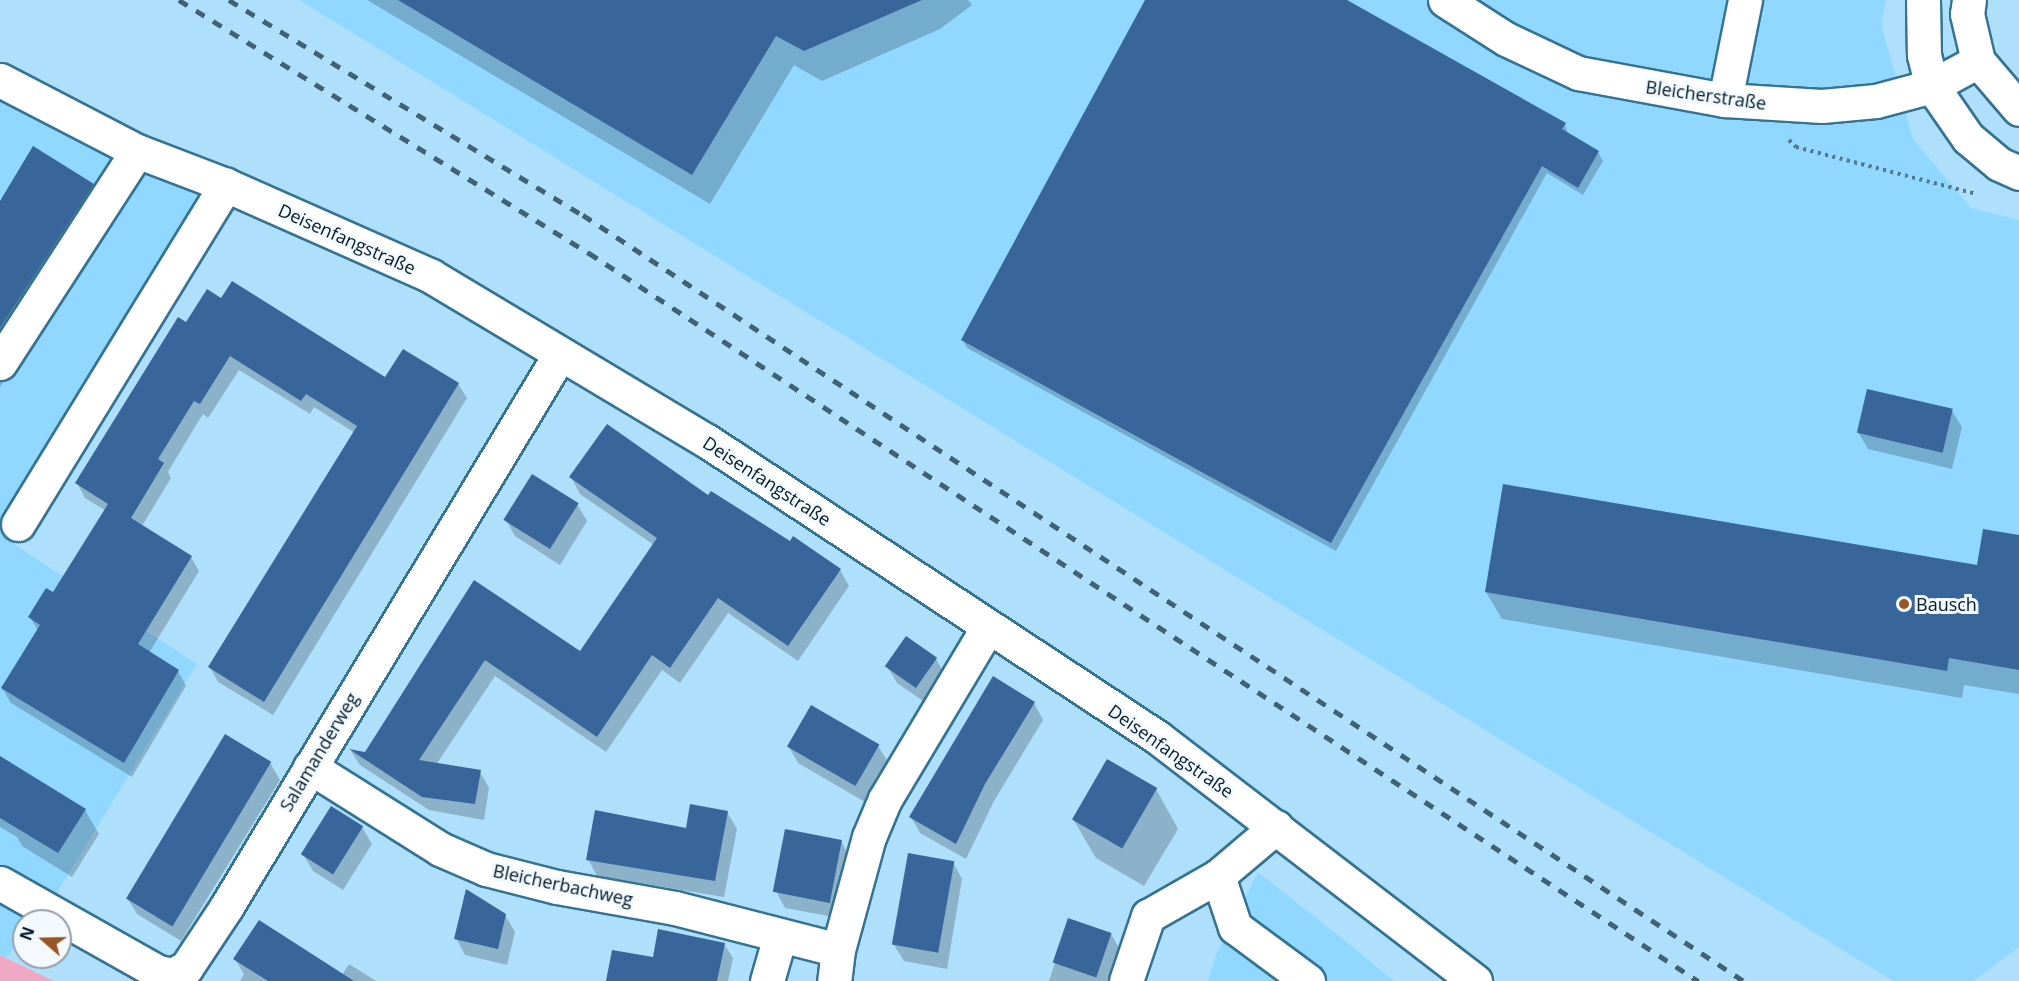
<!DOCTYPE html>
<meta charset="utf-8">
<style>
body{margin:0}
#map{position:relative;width:2019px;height:981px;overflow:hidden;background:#aedffb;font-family:"Open Sans",sans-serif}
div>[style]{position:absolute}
.built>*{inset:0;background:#90d8ff}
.green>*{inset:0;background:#f0a8c5}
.shadow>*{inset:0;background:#0003}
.building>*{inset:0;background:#38669b;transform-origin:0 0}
.path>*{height:4px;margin-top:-2px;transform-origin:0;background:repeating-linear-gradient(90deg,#53788c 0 3px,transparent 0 7.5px)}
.roads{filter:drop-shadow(2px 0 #357392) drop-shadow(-2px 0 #357392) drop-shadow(0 2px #357392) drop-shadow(0 -2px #357392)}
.minor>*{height:33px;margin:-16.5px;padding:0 16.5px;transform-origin:16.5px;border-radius:16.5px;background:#fff}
.major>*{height:33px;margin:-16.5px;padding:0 16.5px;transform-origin:16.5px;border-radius:16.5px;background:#fff}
.rail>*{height:4.5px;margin-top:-2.25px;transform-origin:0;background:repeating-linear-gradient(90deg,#406274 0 10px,transparent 0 20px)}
.dots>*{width:16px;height:16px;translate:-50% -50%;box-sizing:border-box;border:3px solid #f3f9fd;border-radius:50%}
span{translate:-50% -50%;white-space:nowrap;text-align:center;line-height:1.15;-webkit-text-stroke:6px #f3f9fd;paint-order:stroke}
.street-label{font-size:18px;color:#031c29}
.poi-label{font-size:18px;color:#031c29}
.left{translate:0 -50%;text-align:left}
.north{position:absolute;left:12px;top:909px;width:60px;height:60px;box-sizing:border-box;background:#f3f9fd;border:2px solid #93a1a8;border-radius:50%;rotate:290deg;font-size:16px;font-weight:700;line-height:24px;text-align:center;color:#031c29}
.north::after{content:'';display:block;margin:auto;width:21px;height:27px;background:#985525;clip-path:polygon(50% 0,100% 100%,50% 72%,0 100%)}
</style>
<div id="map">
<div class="built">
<div style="clip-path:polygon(299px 0,1886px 0,1881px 24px,1913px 139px,1971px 208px,2019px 220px,2019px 947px,1973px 981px,1893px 981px)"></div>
<div style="clip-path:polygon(0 80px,226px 185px,6px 539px,197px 664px,47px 909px,37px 921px,24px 921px,24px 936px,6px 958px,0 955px)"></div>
<div style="clip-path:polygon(1258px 872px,1343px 939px,1394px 981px,1208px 981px,1216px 955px)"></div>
</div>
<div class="green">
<div style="clip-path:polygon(0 955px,6px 958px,54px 981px,0 981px)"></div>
</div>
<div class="shadow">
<div style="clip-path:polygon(367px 0,968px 0,972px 5px,940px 29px,822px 81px,794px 65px,710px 204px)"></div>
<div style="clip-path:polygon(1147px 0,1344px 0,1565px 124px,1568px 135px,1598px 152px,1603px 161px,1583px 195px,1547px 173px,1336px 551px,967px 348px,963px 340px)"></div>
<div style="clip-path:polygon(92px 185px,110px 215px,0 387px,0 203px)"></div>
<div style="clip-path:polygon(221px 300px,386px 379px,458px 384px,467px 398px,273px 715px,218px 682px,210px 667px,355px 433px,314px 407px,310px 414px,239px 370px,208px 418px,203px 414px,184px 445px,168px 472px,171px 478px,142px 526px,191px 557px,199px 571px,149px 653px,178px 671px,186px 686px,132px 777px,11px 703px,2px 688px,38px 631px,30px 617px,53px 594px,105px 510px,85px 498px,77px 483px,187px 324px)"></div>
<div style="clip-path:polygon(1952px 411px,1962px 427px,1952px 469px,1868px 449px,1858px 432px)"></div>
<div style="clip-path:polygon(571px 477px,709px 497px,840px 570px,849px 586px,798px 661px,728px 613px,680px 683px,662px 670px,606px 752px,495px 676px,436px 765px,480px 772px,489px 788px,484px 820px,429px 810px,360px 765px,351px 751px,366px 753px,474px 582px,580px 653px,654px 545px,580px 494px)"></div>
<div style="clip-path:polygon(577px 504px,587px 521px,560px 565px,515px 536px,506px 520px)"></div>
<div style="clip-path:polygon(2019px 536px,2019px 694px,1964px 685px,1962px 698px,1502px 619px,1486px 592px,1979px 567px)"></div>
<div style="clip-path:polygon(936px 659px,945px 675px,926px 703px,897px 683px,887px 666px)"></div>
<div style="clip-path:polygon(1034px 703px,1043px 720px,994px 801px,966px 859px,920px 833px,911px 817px)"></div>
<div style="clip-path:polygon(878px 746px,888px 762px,865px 802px,798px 763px,789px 747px)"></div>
<div style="clip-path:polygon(0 758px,85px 810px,99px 834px,72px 877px,22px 846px,17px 837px,0 827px)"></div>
<div style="clip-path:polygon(270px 763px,280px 780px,181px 941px,137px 914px,127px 898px)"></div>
<div style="clip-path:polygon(1156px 789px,1178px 829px,1144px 886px,1096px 858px,1073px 819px)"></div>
<div style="clip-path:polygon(332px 808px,362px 827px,372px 844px,343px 890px,313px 871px,303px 854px)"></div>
<div style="clip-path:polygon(727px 812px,737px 829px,724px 897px,597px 876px,588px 859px,687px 830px)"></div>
<div style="clip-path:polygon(841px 841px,850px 858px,839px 918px,785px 908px,776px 891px)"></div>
<div style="clip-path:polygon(953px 862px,962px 879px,947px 969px,904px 961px,894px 945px)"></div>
<div style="clip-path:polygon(505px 915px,515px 932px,507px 965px,465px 955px,456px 938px)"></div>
<div style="clip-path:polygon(1069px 920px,1111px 934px,1127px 962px,1121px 981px,1049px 981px)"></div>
<div style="clip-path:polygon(724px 944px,733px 958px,728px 981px,608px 981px,654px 959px)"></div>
<div style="clip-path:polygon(235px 959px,342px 975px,349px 964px,376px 981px,240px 981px,244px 974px)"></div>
</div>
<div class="building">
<div style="clip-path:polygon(398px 0,922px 0,804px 51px,776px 36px,692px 175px)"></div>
<div style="clip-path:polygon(1145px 0,1347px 0,1566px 123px,1562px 129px,1599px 151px,1578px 188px,1542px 166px,1331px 543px,961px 340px)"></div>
<div style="clip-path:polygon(33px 146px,94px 184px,0 328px,0 201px)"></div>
<div style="clip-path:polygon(232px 281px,385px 377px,403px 349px,459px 383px,264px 702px,208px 667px,357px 426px,306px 394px,301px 401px,230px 356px,200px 404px,194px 401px,158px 459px,164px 463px,131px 518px,192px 556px,138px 644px,179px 670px,124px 763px,1px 688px,40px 625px,28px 617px,46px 588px,53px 592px,108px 504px,75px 483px,178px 317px,186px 322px,207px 289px,221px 298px)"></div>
<div style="left:1867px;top:389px;width:88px;height:45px;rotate:13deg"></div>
<div style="clip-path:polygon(607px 424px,708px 495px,711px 491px,790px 541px,793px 536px,841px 569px,788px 646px,718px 598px,670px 668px,652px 655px,597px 737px,485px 660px,419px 760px,481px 770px,475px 804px,422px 797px,349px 749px,365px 752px,474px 580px,580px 651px,657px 538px,569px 477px)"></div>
<div style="left:532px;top:474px;width:55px;height:54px;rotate:32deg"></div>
<div style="clip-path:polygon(1503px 484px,1977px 565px,1983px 529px,2019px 535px,2019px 670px,1949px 658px,1947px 671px,1485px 592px)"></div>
<div style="left:906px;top:636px;width:38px;height:37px;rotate:35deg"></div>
<div style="clip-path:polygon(993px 676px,1035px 702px,985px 784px,956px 844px,909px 817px)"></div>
<div style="left:811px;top:705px;width:79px;height:48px;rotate:30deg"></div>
<div style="left:225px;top:734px;width:54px;height:192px;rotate:31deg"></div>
<div style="clip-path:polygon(0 756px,86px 809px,58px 853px,0 818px)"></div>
<div style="left:1107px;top:759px;width:58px;height:70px;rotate:30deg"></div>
<div style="clip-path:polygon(690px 804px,728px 811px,715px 881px,586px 860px,595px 810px,686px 828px)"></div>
<div style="left:331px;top:806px;width:38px;height:57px;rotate:32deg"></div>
<div style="left:785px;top:829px;width:58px;height:64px;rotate:11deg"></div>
<div style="left:908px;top:853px;width:47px;height:93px;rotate:10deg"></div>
<div style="clip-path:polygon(466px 889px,506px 914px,498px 949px,454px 939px)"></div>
<div style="left:1068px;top:918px;width:46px;height:47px;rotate:19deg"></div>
<div style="clip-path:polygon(259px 920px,354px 981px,268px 981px,233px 959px)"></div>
<div style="clip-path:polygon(658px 929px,725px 943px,717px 981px,606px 981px,612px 950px,653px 957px)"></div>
</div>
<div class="path">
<div style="left:1789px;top:140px;width:10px;rotate:45deg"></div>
<div style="left:1796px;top:147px;width:186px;rotate:14.6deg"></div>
</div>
<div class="roads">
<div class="minor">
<div style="left:1445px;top:0;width:72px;rotate:32.6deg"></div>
<div style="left:1506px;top:39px;width:80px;rotate:25.3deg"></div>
<div style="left:1578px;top:73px;width:149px;rotate:10.4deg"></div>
<div style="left:1725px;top:100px;width:97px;rotate:3.5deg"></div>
<div style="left:1822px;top:106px;width:54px;rotate:-5.3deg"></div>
<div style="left:1876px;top:101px;width:58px;rotate:-15deg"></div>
<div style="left:1932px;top:86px;width:52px;rotate:-28.5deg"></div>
<div style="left:0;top:80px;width:154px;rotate:27.4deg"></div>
<div style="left:137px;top:151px;width:95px;rotate:20.9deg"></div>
<div style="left:226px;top:185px;width:224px;rotate:23.9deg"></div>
<div style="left:431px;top:276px;width:322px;rotate:30.9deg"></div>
<div style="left:707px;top:441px;width:539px;rotate:33.34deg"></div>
<div style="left:1157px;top:737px;width:401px;rotate:37.5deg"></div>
<div style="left:1725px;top:100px;width:102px;rotate:-78.7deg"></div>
<div style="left:0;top:363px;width:252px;rotate:-57.1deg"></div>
<div style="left:18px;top:524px;width:398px;rotate:-58.5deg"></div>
<div style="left:310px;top:767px;width:154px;rotate:32.2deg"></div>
<div style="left:440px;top:849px;width:50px;rotate:23.5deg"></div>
<div style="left:486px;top:869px;width:73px;rotate:14.2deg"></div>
<div style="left:557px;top:887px;width:120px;rotate:10.1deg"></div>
<div style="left:675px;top:908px;width:168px;rotate:14.4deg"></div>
<div style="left:838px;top:950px;width:31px;rotate:97deg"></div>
<div style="left:1218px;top:876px;width:54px;rotate:71.6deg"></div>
<div style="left:1235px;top:927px;width:91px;rotate:36.5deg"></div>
<div style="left:0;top:883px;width:181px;rotate:29.4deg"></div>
<div style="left:158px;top:972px;width:14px;rotate:12deg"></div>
<div style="left:172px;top:975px;width:16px;rotate:-27deg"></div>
<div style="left:186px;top:968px;width:74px;rotate:-56.5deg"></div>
<div style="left:227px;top:906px;width:645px;rotate:-58.9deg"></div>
<div style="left:838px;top:950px;width:117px;rotate:-74.7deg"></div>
<div style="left:869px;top:837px;width:41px;rotate:-67.2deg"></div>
<div style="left:885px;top:799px;width:200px;rotate:-59.1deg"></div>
<div style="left:767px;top:981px;width:47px;rotate:-73.9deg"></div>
<div style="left:1126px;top:981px;width:69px;rotate:-71.3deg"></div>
<div style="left:1148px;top:916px;width:81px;rotate:-29.7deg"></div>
<div style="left:1218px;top:876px;width:76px;rotate:-40.2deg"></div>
</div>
<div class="major">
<div style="left:1923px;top:0;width:55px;rotate:89deg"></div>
<div style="left:1924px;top:55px;width:32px;rotate:76deg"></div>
<div style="left:1932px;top:86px;width:63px;rotate:55.3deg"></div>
<div style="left:1968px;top:138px;width:40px;rotate:40deg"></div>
<div style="left:1999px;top:164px;width:22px;rotate:24deg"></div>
<div style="left:1969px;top:0;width:14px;rotate:98deg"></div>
<div style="left:1967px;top:14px;width:48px;rotate:76.8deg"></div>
<div style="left:1978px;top:61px;width:63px;rotate:49.5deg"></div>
</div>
</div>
<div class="rail">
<div style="left:179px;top:0;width:482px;rotate:31.7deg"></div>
<div style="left:589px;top:253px;width:1327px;rotate:33.28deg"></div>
<div style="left:229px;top:0;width:414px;rotate:31.3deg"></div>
<div style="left:583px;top:215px;width:1391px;rotate:33.42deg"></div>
</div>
<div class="dots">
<div style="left:1904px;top:604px;background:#985525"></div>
</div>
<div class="street-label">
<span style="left:1706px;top:95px;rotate:8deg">Bleicherstraße</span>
<span style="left:347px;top:239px;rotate:24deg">Deisenfangstraße</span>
<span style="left:767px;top:481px;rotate:33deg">Deisenfangstraße</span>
<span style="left:1171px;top:751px;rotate:35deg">Deisenfangstraße</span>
<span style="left:319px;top:752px;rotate:-59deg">Salamanderweg</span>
<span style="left:563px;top:885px;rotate:12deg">Bleicherbachweg</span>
</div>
<div class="poi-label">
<span class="left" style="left:1916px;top:604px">Bausch</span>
</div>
<div class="north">N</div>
</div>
